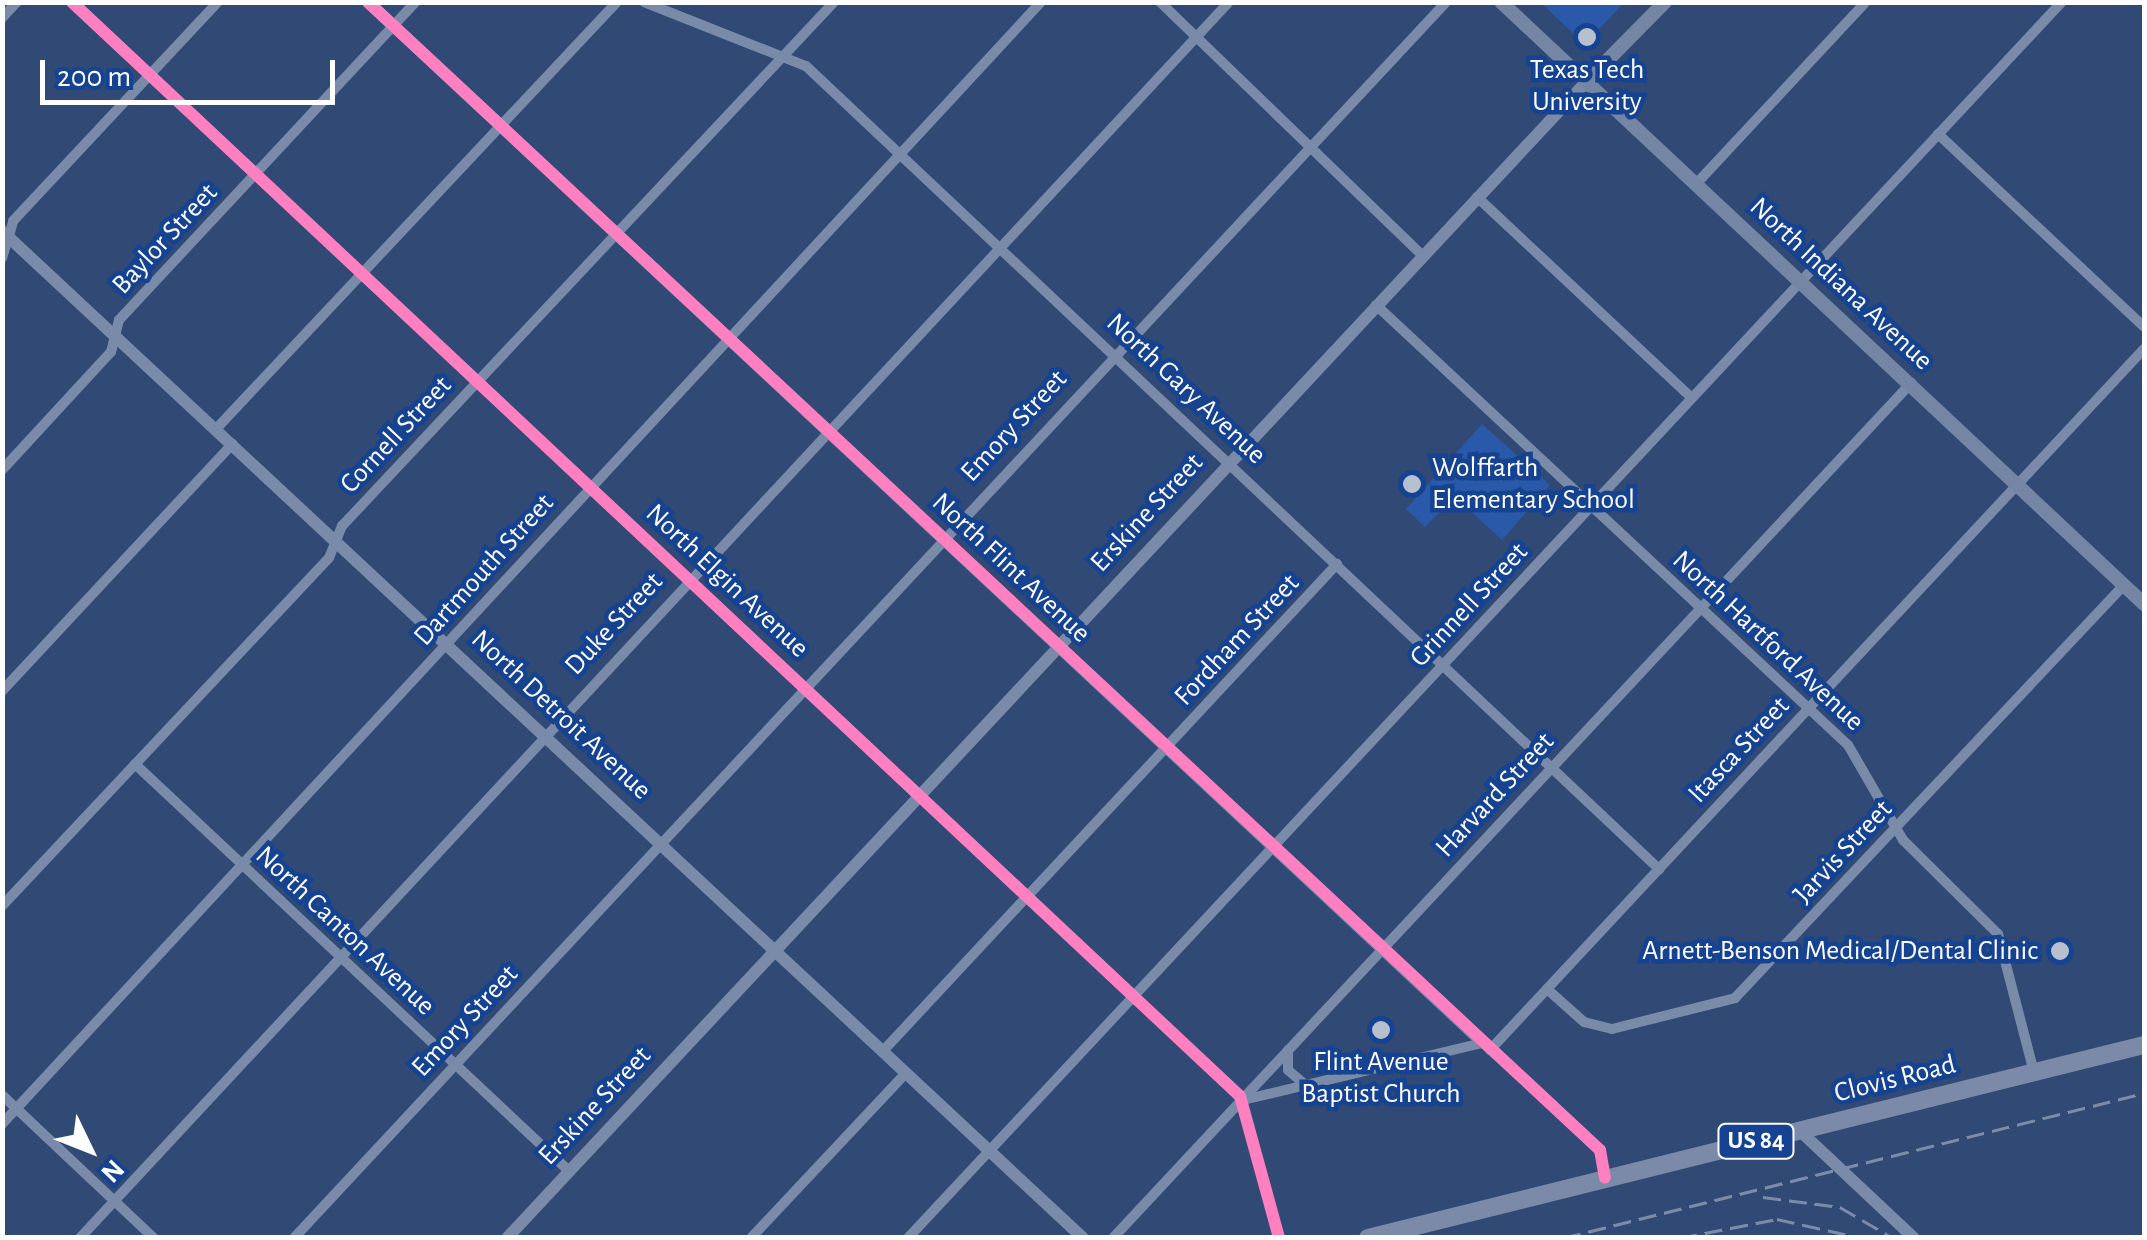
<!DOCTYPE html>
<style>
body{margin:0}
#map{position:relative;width:2147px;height:1240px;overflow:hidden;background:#314a75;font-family:"Alegreya Sans",sans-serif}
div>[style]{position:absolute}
.green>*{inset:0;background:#2959a8}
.minor>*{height:10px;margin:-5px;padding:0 5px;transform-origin:5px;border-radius:5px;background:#798ba8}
.tertiary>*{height:12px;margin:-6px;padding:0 6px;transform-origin:6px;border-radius:6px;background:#798ba8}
.secondary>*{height:14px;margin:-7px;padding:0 7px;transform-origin:7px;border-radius:7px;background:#7586a4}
.trunk>*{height:18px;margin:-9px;padding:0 9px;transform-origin:9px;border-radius:9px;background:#7a8aa8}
.rail>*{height:2.5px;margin-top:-1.25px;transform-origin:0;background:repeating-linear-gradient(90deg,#7b8ba8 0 18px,transparent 0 26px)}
.cycleway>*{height:12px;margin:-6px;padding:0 6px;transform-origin:6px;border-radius:6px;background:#ff80c0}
.dots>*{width:28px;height:28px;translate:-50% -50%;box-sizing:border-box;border:5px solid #154391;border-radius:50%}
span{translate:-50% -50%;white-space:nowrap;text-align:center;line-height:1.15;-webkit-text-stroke:9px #154391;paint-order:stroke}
.shield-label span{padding:2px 8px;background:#154391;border:2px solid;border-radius:8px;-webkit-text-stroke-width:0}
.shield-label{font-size:25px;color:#fff;font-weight:700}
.poi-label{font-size:28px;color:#fff}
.left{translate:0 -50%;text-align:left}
.right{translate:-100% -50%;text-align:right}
.street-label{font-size:28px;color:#fff}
.frame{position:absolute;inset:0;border:5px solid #fff;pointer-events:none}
.north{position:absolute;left:40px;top:1100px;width:100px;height:100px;-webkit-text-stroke:8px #154391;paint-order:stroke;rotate:133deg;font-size:28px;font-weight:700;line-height:40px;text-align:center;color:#fff}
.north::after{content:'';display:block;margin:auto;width:35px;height:45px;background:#fff;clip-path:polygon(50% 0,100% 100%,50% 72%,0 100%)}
.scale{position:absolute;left:40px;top:60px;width:295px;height:45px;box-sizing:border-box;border:5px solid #fff;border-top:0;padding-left:12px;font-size:30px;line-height:35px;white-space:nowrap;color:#fff;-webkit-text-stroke:8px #154391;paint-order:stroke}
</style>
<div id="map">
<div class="green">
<div style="clip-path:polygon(1541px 3px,1540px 3px,1624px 3px,1597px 31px,1575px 35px)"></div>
<div style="clip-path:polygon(1482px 424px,1550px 485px,1502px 540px,1455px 497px,1425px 527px,1406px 509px)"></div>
</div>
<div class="minor">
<div style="left:72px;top:2px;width:1600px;rotate:43.13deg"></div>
<div style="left:1240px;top:1096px;width:147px;rotate:74.6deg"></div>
<div style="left:644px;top:2px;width:174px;rotate:21.6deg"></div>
<div style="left:806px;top:66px;width:1172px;rotate:43.27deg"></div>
<div style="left:1160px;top:2px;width:366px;rotate:44deg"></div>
<div style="left:2px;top:18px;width:22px;rotate:-47deg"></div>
<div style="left:1938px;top:134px;width:282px;rotate:43.1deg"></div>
<div style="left:1697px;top:183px;width:248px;rotate:-47deg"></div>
<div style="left:1477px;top:197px;width:294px;rotate:43.1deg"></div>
<div style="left:2px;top:258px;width:39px;rotate:-73deg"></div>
<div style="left:13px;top:221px;width:300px;rotate:-46.9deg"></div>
<div style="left:1376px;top:305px;width:645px;rotate:42.99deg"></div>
<div style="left:1848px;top:745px;width:110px;rotate:59.9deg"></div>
<div style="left:1903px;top:840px;width:134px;rotate:44.7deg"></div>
<div style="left:1998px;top:934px;width:143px;rotate:75.4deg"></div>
<div style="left:216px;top:429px;width:586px;rotate:-46.8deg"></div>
<div style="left:2px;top:470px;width:161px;rotate:-47.3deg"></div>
<div style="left:111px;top:352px;width:33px;rotate:-76deg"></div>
<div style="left:119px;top:320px;width:435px;rotate:-47deg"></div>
<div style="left:2px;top:691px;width:338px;rotate:-47deg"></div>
<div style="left:135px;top:764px;width:595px;rotate:43.16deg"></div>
<div style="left:2px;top:906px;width:478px;rotate:-46.8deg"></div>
<div style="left:329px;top:558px;width:35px;rotate:-68deg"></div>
<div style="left:342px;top:526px;width:719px;rotate:-46.8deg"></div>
<div style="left:1547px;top:989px;width:50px;rotate:41.7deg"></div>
<div style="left:1584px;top:1022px;width:29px;rotate:14deg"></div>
<div style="left:1612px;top:1029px;width:127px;rotate:-14.1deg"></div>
<div style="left:1735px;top:998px;width:567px;rotate:-46.71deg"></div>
<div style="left:1288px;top:1050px;width:20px;rotate:90deg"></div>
<div style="left:1288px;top:1070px;width:23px;rotate:41deg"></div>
<div style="left:1490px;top:1050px;width:959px;rotate:-46.99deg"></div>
<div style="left:883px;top:1051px;width:666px;rotate:-47.01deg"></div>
<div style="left:2px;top:1095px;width:209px;rotate:43.3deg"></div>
<div style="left:1243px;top:1100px;width:247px;rotate:-13.4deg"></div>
<div style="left:1483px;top:1043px;width:159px;rotate:42.4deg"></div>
<div style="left:1600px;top:1150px;width:28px;rotate:80deg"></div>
<div style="left:2px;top:1124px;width:1529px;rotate:-47.2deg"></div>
<div style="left:80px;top:1238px;width:1688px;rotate:-47.09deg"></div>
<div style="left:294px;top:1238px;width:1690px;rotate:-47.01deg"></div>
<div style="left:751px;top:1238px;width:226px;rotate:-46.8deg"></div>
<div style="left:908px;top:1238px;width:1691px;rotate:-46.97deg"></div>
<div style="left:1113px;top:1238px;width:1170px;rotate:-46.97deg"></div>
</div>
<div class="tertiary">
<div style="left:368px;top:2px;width:1525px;rotate:43.03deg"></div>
<div style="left:2px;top:231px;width:1477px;rotate:42.97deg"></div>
<div style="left:1800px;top:1131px;width:156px;rotate:43.2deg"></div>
<div style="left:507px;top:1238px;width:1581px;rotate:-46.97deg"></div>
</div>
<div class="secondary">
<div style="left:1501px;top:2px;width:881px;rotate:43.11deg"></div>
<div style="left:1586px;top:82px;width:112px;rotate:-45.4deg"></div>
</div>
<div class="trunk">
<div style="left:1368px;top:1238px;width:800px;rotate:-13.97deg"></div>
</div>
<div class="rail">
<div style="left:1763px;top:1197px;width:78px;rotate:7.4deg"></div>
<div style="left:1840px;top:1207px;width:61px;rotate:30.3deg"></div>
<div style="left:1563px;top:1238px;width:599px;rotate:-14.01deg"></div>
<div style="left:1679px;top:1238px;width:100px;rotate:-11deg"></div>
<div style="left:1777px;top:1219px;width:87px;rotate:12.6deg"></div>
</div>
<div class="cycleway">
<div style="left:72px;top:2px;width:1600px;rotate:43.13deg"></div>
<div style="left:1240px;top:1096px;width:147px;rotate:74.6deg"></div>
<div style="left:368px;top:2px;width:1684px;rotate:42.98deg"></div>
<div style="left:1600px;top:1150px;width:28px;rotate:80deg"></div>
</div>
<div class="dots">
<div style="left:1587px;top:37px;background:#b7c0cf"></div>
<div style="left:1412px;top:484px;background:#b7c0cf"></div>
<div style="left:2060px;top:951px;background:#b7c0cf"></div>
<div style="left:1381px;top:1030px;background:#b7c0cf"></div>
</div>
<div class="shield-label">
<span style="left:1756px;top:1141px">US 84</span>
</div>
<div class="poi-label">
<span style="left:1587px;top:86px">Texas Tech<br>University</span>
<span class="left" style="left:1432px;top:484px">Wolffarth<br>Elementary School</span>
<span class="right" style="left:2038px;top:951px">Arnett-Benson Medical/Dental Clinic</span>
<span style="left:1381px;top:1078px">Flint Avenue<br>Baptist Church</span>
</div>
<div class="street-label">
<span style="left:165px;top:239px;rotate:-47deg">Baylor Street</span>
<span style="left:1841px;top:284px;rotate:43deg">North Indiana Avenue</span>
<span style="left:1186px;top:389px;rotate:43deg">North Gary Avenue</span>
<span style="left:1014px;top:426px;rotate:-47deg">Emory Street</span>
<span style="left:396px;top:435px;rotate:-47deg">Cornell Street</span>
<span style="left:1147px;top:513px;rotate:-47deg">Erskine Street</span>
<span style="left:1011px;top:568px;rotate:43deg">North Flint Avenue</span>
<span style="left:484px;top:570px;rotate:-48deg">Dartmouth Street</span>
<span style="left:727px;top:581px;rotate:43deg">North Elgin Avenue</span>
<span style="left:1469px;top:605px;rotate:-47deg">Grinnell Street</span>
<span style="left:614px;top:624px;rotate:-47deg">Duke Street</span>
<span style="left:1237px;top:640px;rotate:-47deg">Fordham Street</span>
<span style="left:1768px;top:641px;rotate:43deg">North Hartford Avenue</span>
<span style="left:561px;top:715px;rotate:43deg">North Detroit Avenue</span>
<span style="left:1739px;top:750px;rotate:-47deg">Itasca Street</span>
<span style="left:1495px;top:795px;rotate:-47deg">Harvard Street</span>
<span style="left:1843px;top:852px;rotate:-47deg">Jarvis Street</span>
<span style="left:345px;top:931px;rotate:43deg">North Canton Avenue</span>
<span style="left:465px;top:1021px;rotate:-47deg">Emory Street</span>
<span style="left:1895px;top:1079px;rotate:-14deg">Clovis Road</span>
<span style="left:595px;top:1106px;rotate:-47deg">Erskine Street</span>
</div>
<div class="frame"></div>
<div class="north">N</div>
<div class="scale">200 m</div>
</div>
